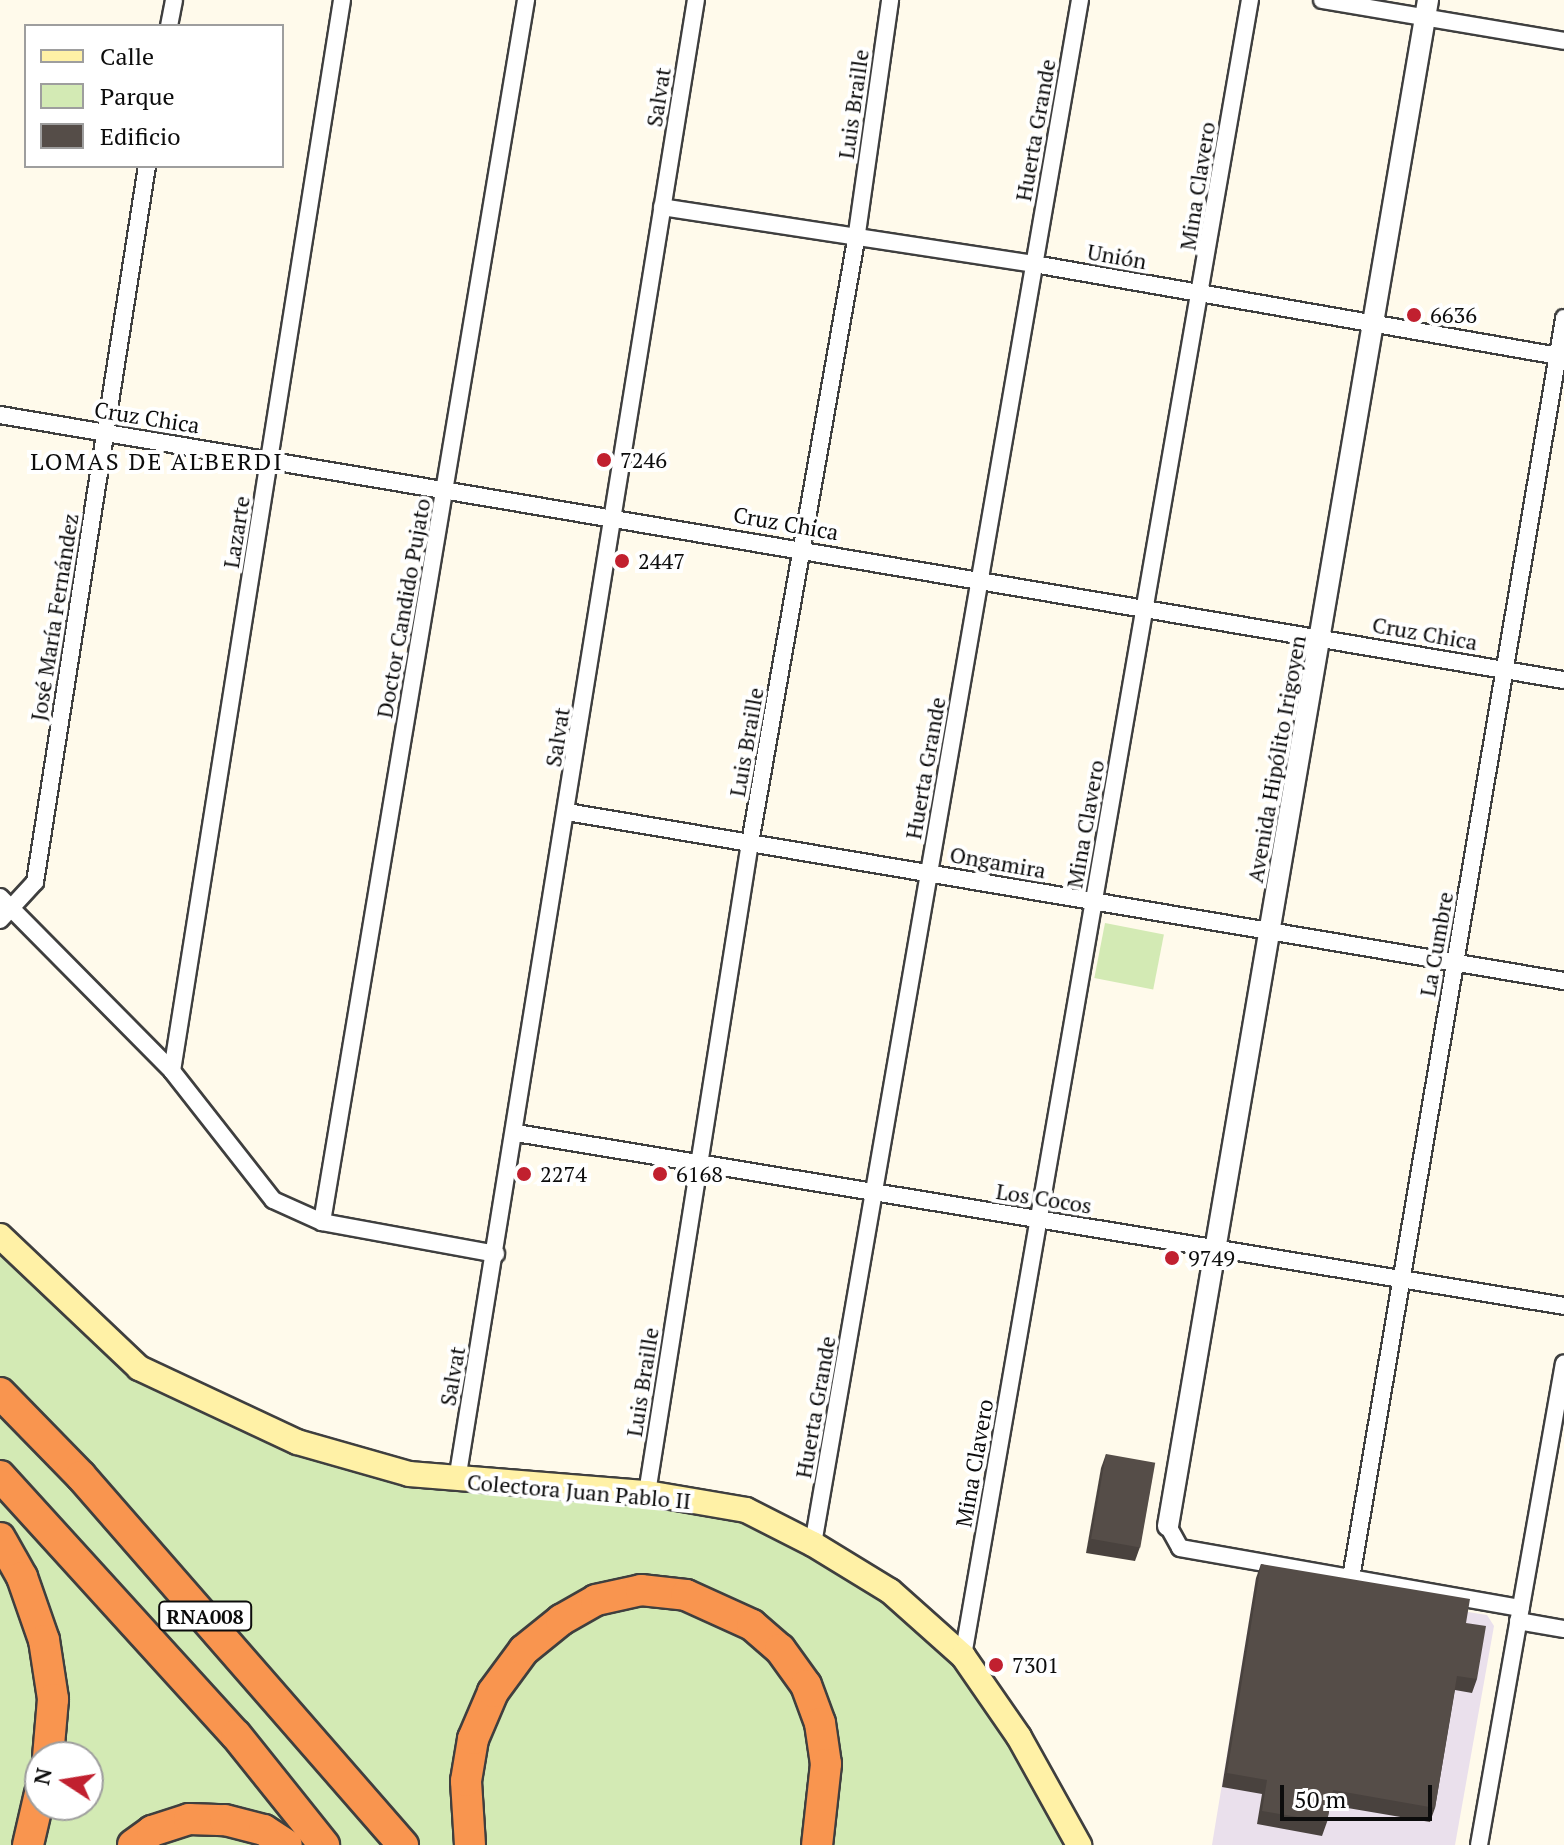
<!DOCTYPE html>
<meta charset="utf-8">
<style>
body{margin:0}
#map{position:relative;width:1564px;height:1845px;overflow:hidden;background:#fffaeb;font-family:"PT Serif",serif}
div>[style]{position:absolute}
.industrial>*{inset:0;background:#eae0ec}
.green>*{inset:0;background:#d3eab4;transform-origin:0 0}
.roads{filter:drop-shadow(2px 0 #3f3f3f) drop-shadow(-2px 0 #3f3f3f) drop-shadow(0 2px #3f3f3f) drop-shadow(0 -2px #3f3f3f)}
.minor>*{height:16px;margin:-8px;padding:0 8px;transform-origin:8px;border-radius:8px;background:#fff}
.tertiary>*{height:20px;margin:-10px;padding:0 10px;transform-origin:10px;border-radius:10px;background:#fff}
.secondary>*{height:24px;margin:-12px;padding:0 12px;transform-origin:12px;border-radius:12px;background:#fff1a6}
.motorway>*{height:30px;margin:-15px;padding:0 15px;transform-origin:15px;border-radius:15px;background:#f9954f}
.wall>*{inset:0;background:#49423e}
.building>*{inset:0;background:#554d48;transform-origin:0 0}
.dots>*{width:22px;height:22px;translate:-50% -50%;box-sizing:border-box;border:4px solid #fff;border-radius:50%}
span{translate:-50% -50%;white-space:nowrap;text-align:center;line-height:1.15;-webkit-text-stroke:8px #fff;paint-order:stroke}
.shield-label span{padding:2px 6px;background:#fff;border:2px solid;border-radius:6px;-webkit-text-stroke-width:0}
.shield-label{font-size:20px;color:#0c0c0c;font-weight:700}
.street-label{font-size:22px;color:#0c0c0c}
.poi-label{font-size:22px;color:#0c0c0c}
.left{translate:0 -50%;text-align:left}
.neighbourhood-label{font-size:24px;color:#0c0c0c;letter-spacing:2px}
.legend{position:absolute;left:24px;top:24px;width:260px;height:144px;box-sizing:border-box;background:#fff;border:2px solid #9e9e9e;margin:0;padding:10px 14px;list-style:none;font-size:24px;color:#0c0c0c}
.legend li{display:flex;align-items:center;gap:16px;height:40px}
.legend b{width:40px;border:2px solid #9e9e9e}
.north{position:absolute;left:24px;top:1741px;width:80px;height:80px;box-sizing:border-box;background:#fff;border:2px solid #9e9e9e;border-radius:50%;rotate:282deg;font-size:22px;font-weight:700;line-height:32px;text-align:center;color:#0c0c0c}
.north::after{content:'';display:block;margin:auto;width:28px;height:36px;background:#c1202f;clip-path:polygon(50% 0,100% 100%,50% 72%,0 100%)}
.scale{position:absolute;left:1280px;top:1785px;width:152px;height:36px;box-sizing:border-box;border:4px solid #0c0c0c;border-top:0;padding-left:10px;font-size:24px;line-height:28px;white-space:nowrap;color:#0c0c0c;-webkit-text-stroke:6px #fff;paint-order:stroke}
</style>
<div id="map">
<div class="industrial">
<div style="clip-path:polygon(1256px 1578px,1487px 1615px,1494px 1626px,1455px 1845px,1212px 1845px)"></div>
</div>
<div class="green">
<div style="left:1105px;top:923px;width:60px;height:56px;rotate:11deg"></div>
<div style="clip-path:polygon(evenodd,0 1236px,139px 1368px,410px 1474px,746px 1510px,813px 1544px,963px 1656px,1079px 1845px,0 1845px,0 1236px,40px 1757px,88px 1757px,88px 1805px,40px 1805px,40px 1757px)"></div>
</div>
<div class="roads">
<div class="minor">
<div style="left:1322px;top:0;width:245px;rotate:9.6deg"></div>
<div style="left:169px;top:26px;width:26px;rotate:-79deg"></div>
<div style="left:662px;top:207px;width:376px;rotate:8.7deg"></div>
<div style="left:1034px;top:264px;width:538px;rotate:9.95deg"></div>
<div style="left:0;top:415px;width:1586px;rotate:9.62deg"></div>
<div style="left:567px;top:812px;width:1011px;rotate:9.62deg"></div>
<div style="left:0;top:897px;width:245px;rotate:45.3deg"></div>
<div style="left:172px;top:1071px;width:164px;rotate:51.9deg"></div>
<div style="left:273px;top:1200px;width:54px;rotate:24.2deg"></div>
<div style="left:322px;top:1222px;width:177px;rotate:10.4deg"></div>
<div style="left:0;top:920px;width:52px;rotate:-47.4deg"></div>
<div style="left:35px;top:882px;width:725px;rotate:-81.11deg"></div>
<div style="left:172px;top:1071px;width:1084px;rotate:-80.98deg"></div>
<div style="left:516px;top:1133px;width:1062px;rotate:9.37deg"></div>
<div style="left:322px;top:1222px;width:1239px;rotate:-80.52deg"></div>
<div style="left:457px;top:1480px;width:1499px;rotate:-80.83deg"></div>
<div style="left:647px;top:1493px;width:658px;rotate:-81deg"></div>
<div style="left:750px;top:843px;width:612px;rotate:-80.03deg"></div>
<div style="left:856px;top:240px;width:242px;rotate:-81.9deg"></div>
<div style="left:1168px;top:1526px;width:25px;rotate:61deg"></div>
<div style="left:1180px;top:1548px;width:346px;rotate:10deg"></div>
<div style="left:813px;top:1544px;width:1567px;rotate:-80.19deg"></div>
<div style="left:1351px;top:1578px;width:1278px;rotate:-80.4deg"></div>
<div style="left:1518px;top:1621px;width:47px;rotate:9.9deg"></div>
<div style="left:963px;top:1656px;width:1681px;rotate:-80.17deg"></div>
<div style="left:1479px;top:1845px;width:489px;rotate:-80deg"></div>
</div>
<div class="tertiary">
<div style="left:1168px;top:1526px;width:1548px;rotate:-80.33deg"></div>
</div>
<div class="secondary">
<div style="left:0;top:1236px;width:192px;rotate:43.5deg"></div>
<div style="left:139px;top:1368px;width:174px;rotate:25.1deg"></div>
<div style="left:297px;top:1442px;width:116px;rotate:15.9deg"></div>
<div style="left:409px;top:1474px;width:239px;rotate:4.6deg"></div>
<div style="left:647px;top:1493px;width:100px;rotate:9.7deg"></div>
<div style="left:746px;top:1510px;width:75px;rotate:26.9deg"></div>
<div style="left:813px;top:1544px;width:90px;rotate:31.4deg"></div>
<div style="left:890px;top:1591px;width:98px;rotate:41.7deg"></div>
<div style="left:963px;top:1656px;width:98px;rotate:55.3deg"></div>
<div style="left:1019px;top:1737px;width:124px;rotate:60.9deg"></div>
</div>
<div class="motorway">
<div style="left:0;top:1393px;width:116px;rotate:45.7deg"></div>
<div style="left:81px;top:1476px;width:490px;rotate:48.9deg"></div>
<div style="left:0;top:1476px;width:350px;rotate:47.7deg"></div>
<div style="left:236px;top:1735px;width:141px;rotate:51.3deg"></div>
<div style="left:0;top:1538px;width:45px;rotate:60.6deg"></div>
<div style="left:22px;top:1577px;width:67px;rotate:70.8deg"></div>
<div style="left:44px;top:1640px;width:60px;rotate:81.3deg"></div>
<div style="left:53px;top:1699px;width:58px;rotate:94.9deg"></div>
<div style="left:28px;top:1845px;width:53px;rotate:-77deg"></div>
<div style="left:133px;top:1845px;width:24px;rotate:-36deg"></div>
<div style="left:152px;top:1831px;width:39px;rotate:-18deg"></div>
<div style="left:189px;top:1819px;width:36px;rotate:2deg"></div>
<div style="left:225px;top:1820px;width:40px;rotate:14.4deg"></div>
<div style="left:264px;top:1830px;width:27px;rotate:33deg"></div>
<div style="left:470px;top:1845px;width:64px;rotate:-93.6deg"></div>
<div style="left:466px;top:1781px;width:43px;rotate:-80.5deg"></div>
<div style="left:473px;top:1739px;width:51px;rotate:-66.9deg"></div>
<div style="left:493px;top:1692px;width:52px;rotate:-53.6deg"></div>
<div style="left:524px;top:1650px;width:48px;rotate:-39deg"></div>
<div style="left:561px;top:1620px;width:40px;rotate:-29.7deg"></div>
<div style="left:596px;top:1600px;width:46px;rotate:-12.5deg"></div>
<div style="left:641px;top:1590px;width:45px;rotate:6.3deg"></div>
<div style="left:686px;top:1595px;width:72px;rotate:24.4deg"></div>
<div style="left:752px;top:1625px;width:37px;rotate:41deg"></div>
<div style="left:780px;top:1649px;width:44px;rotate:54.2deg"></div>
<div style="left:806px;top:1685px;width:40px;rotate:69.8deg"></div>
<div style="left:820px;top:1723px;width:41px;rotate:81.7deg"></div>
<div style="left:826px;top:1764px;width:81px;rotate:96.3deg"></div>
</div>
</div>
<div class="wall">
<div style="clip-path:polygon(1106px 1454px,1140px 1547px,1135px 1561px,1086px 1553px,1101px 1468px)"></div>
<div style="clip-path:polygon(1261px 1564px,1466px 1623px,1477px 1679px,1472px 1693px,1455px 1690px,1435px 1808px,1430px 1822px,1330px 1805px,1327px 1822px,1322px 1836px,1257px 1824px,1262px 1794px,1222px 1787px,1256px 1578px)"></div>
</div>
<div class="building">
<div style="left:1106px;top:1454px;width:50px;height:86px;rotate:10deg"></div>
<div style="clip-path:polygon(1261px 1564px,1470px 1599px,1466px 1623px,1486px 1626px,1477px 1679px,1457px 1676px,1435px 1808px,1333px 1790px,1327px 1822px,1262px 1811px,1267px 1780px,1227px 1773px)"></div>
</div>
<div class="dots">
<div style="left:1414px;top:315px;background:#c1202f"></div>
<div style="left:604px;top:460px;background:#c1202f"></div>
<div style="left:622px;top:561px;background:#c1202f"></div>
<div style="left:524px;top:1174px;background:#c1202f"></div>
<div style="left:660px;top:1174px;background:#c1202f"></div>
<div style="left:1172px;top:1258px;background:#c1202f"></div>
<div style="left:996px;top:1665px;background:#c1202f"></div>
</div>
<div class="shield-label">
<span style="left:205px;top:1616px">RNA008</span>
</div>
<div class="street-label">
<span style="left:658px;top:97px;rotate:-81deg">Salvat</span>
<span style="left:853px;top:104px;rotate:-82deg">Luis Braille</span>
<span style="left:1035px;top:130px;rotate:-80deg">Huerta Grande</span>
<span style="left:1197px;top:186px;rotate:-81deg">Mina Clavero</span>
<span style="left:1117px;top:256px;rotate:10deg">Unión</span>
<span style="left:147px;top:417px;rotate:9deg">Cruz Chica</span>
<span style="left:786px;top:523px;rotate:10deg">Cruz Chica</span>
<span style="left:236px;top:532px;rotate:-81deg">Lazarte</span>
<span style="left:403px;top:608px;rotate:-80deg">Doctor Candido Pujato</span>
<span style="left:54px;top:617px;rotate:-81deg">José María Fernández</span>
<span style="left:1425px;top:633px;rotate:10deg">Cruz Chica</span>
<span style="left:557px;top:737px;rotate:-81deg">Salvat</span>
<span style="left:746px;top:742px;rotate:-80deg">Luis Braille</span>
<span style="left:1276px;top:759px;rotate:-80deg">Avenida Hipólito Irigoyen</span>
<span style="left:925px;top:768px;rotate:-80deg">Huerta Grande</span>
<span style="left:1085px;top:824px;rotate:-80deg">Mina Clavero</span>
<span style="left:998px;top:862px;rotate:10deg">Ongamira</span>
<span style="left:1436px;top:944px;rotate:-80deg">La Cumbre</span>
<span style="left:1044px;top:1198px;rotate:9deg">Los Cocos</span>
<span style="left:452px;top:1376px;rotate:-80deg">Salvat</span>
<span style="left:642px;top:1382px;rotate:-81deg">Luis Braille</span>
<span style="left:815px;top:1407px;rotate:-80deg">Huerta Grande</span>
<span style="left:974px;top:1463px;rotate:-80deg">Mina Clavero</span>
<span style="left:579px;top:1491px;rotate:5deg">Colectora Juan Pablo II</span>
</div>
<div class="poi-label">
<span class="left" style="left:1430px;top:315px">6636</span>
<span class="left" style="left:620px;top:460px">7246</span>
<span class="left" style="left:638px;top:561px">2447</span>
<span class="left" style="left:540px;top:1174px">2274</span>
<span class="left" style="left:676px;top:1174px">6168</span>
<span class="left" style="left:1188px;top:1258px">9749</span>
<span class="left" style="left:1012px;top:1665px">7301</span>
</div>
<div class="neighbourhood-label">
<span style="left:157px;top:462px">LOMAS DE ALBERDI</span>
</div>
<ul class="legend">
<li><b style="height:10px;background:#fff1a6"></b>Calle</li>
<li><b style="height:22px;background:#d3eab4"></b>Parque</li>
<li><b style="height:22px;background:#554d48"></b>Edificio</li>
</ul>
<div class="north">N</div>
<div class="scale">50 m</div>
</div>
